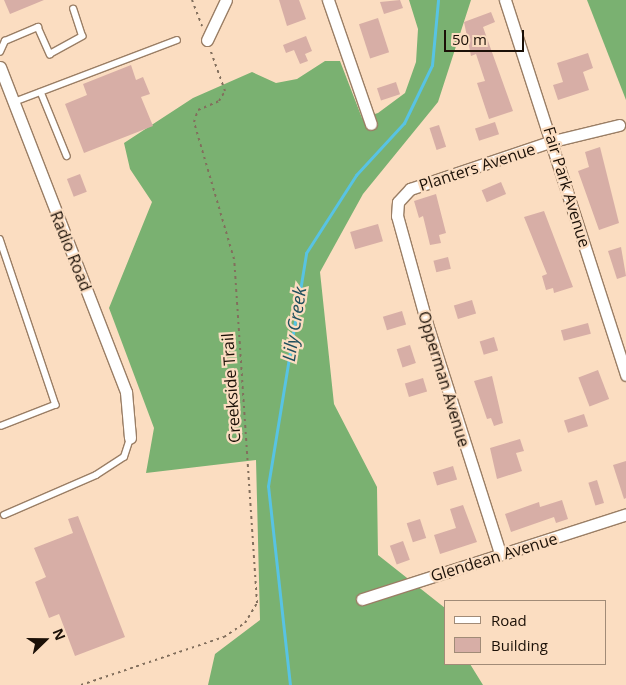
<!DOCTYPE html>
<style>
body{margin:0}
#map{position:relative;width:626px;height:685px;overflow:hidden;background:#fbddc1;font-family:"Open Sans",sans-serif}
div>[style]{position:absolute}
.forest>*{inset:0;background:#7ab171}
.stream>*{height:3px;margin:-1.5px;padding:0 1.5px;transform-origin:1.5px;border-radius:1.5px;background:#58c3e3}
.building>*{inset:0;background:#d7aea6;transform-origin:0 0}
.path>*{height:2px;margin-top:-1px;transform-origin:0;background:repeating-linear-gradient(90deg,#826f5d 0 2.5px,transparent 0 6.5px)}
.roads{filter:drop-shadow(1px 0 #9a7e65) drop-shadow(-1px 0 #9a7e65) drop-shadow(0 1px #9a7e65) drop-shadow(0 -1px #9a7e65)}
.lane>*{height:5.5px;margin:-2.75px;padding:0 2.75px;transform-origin:2.75px;border-radius:2.75px;background:#fff}
.street>*{height:11px;margin:-5.5px;padding:0 5.5px;transform-origin:5.5px;border-radius:5.5px;background:#fff}
span{translate:-50% -50%;white-space:nowrap;text-align:center;line-height:1.15;-webkit-text-stroke:4.5px #fbddc1;paint-order:stroke}
.street-label{font-size:16px;color:#1b1007}
.water-label{font-size:18px;color:#214f5d;font-style:italic}
.legend{position:absolute;left:444px;top:600px;width:162px;height:65px;box-sizing:border-box;background:#fbddc1;border:1px solid #a18b77;margin:0;padding:6px 9px;list-style:none;font-size:15px;color:#1b1007}
.legend li{display:flex;align-items:center;gap:10px;height:25px}
.legend b{width:25px;border:1px solid #a18b77}
.north{position:absolute;left:20px;top:615px;width:50px;height:50px;-webkit-text-stroke:4px #fbddc1;paint-order:stroke;rotate:68deg;font-size:14px;font-weight:700;line-height:20px;text-align:center;color:#1b1007}
.north::after{content:'';display:block;margin:auto;width:18px;height:22px;background:#1b1007;clip-path:polygon(50% 0,100% 100%,50% 72%,0 100%)}
.scale{position:absolute;left:444px;top:30px;width:80px;height:22px;box-sizing:border-box;border:2px solid #1b1007;border-top:0;padding-left:6px;font-size:15px;line-height:18px;white-space:nowrap;color:#1b1007;-webkit-text-stroke:4px #fbddc1;paint-order:stroke}
</style>
<div id="map">
<div class="forest">
<div style="clip-path:polygon(409px 0,471px 0,438px 102px,363px 194px,320px 272px,334px 404px,377px 487px,378px 555px,445px 608px,445px 664px,470px 664px,483px 685px,208px 685px,215px 654px,260px 620px,256px 460px,146px 473px,154px 428px,109px 308px,152px 202px,130px 169px,124px 143px,193px 98px,252px 72px,276px 83px,297px 79px,325px 61px,340px 61px,362px 118px,378px 113px,405px 93px,416px 62px,418px 29px)"></div>
<div style="clip-path:polygon(587px 0,626px 0,626px 100px)"></div>
</div>
<div class="stream">
<div style="left:290px;top:685px;width:200px;rotate:-96.3deg"></div>
<div style="left:268px;top:486px;width:236px;rotate:-80.7deg"></div>
<div style="left:306px;top:253px;width:93px;rotate:-57.3deg"></div>
<div style="left:356px;top:175px;width:71px;rotate:-47.3deg"></div>
<div style="left:404px;top:123px;width:64px;rotate:-64.2deg"></div>
<div style="left:432px;top:65px;width:65px;rotate:-84.7deg"></div>
</div>
<div class="building">
<div style="clip-path:polygon(4px 0,44px 0,10px 14px)"></div>
<div style="clip-path:polygon(279px 0,299px 0,306px 19px,287px 26px)"></div>
<div style="clip-path:polygon(400px 0,403px 8px,384px 14px,380px 2px)"></div>
<div style="clip-path:polygon(491px 12px,495px 22px,483px 27px,513px 111px,489px 119px,477px 83px,485px 81px,476px 54px,471px 56px,464px 22px)"></div>
<div style="left:378px;top:18px;width:36px;height:20px;rotate:72deg"></div>
<div style="clip-path:polygon(306px 36px,312px 51px,305px 54px,308px 61px,300px 64px,294px 50px,286px 53px,283px 45px)"></div>
<div style="clip-path:polygon(588px 53px,593px 68px,583px 72px,589px 90px,558px 100px,553px 85px,563px 82px,557px 63px)"></div>
<div style="clip-path:polygon(131px 65px,136px 80px,143px 77px,150px 94px,141px 97px,153px 126px,84px 153px,65px 104px,87px 95px,83px 84px)"></div>
<div style="left:396px;top:82px;width:13px;height:20px;rotate:72deg"></div>
<div style="left:495px;top:122px;width:13px;height:21px;rotate:72deg"></div>
<div style="left:439px;top:125px;width:23px;height:10px;rotate:72deg"></div>
<div style="clip-path:polygon(600px 147px,619px 223px,599px 230px,578px 171px,589px 167px,585px 152px)"></div>
<div style="left:80px;top:174px;width:19px;height:14px;rotate:69deg"></div>
<div style="left:501px;top:182px;width:13px;height:21px;rotate:67deg"></div>
<div style="clip-path:polygon(436px 194px,446px 233px,439px 235px,441px 243px,430px 245px,423px 216px,419px 218px,414px 201px)"></div>
<div style="clip-path:polygon(544px 211px,573px 287px,554px 293px,553px 288px,546px 290px,542px 276px,547px 274px,524px 217px)"></div>
<div style="left:378px;top:224px;width:18px;height:29px;rotate:74deg"></div>
<div style="clip-path:polygon(621px 247px,626px 276px,617px 279px,608px 251px)"></div>
<div style="left:448px;top:257px;width:12px;height:15px;rotate:76deg"></div>
<div style="left:472px;top:300px;width:14px;height:19px;rotate:73deg"></div>
<div style="left:402px;top:311px;width:14px;height:20px;rotate:73deg"></div>
<div style="left:588px;top:323px;width:11px;height:28px;rotate:75deg"></div>
<div style="left:494px;top:337px;width:14px;height:15px;rotate:73deg"></div>
<div style="left:410px;top:345px;width:19px;height:14px;rotate:72deg"></div>
<div style="left:598px;top:370px;width:31px;height:21px;rotate:69deg"></div>
<div style="clip-path:polygon(492px 376px,503px 423px,494px 426px,491px 418px,487px 419px,474px 381px)"></div>
<div style="left:423px;top:378px;width:14px;height:19px;rotate:73deg"></div>
<div style="left:584px;top:414px;width:13px;height:21px;rotate:72deg"></div>
<div style="clip-path:polygon(520px 439px,524px 451px,516px 453px,522px 471px,497px 479px,490px 448px)"></div>
<div style="clip-path:polygon(626px 461px,626px 498px,624px 499px,613px 465px)"></div>
<div style="left:453px;top:466px;width:14px;height:21px;rotate:73deg"></div>
<div style="left:597px;top:480px;width:24px;height:9px;rotate:73deg"></div>
<div style="clip-path:polygon(562px 500px,568px 519px,556px 523px,554px 517px,511px 532px,505px 514px,539px 502px,540px 507px)"></div>
<div style="clip-path:polygon(463px 505px,477px 542px,440px 554px,434px 535px,456px 528px,450px 509px)"></div>
<div style="clip-path:polygon(78px 516px,125px 637px,75px 656px,59px 614px,49px 618px,35px 582px,46px 577px,34px 548px,73px 533px,68px 519px)"></div>
<div style="left:420px;top:519px;width:20px;height:14px;rotate:72deg"></div>
<div style="left:403px;top:541px;width:20px;height:14px;rotate:70deg"></div>
</div>
<div class="path">
<div style="left:192px;top:0;width:28px;rotate:69deg"></div>
<div style="left:81px;top:685px;width:151px;rotate:-18.6deg"></div>
<div style="left:224px;top:637px;width:25px;rotate:-34deg"></div>
<div style="left:245px;top:623px;width:23px;rotate:-59deg"></div>
<div style="left:257px;top:603px;width:345px;rotate:-93.8deg"></div>
<div style="left:234px;top:259px;width:143px;rotate:-106.3deg"></div>
<div style="left:194px;top:122px;width:13px;rotate:-72deg"></div>
<div style="left:198px;top:110px;width:23px;rotate:-23deg"></div>
<div style="left:219px;top:101px;width:12px;rotate:-59deg"></div>
<div style="left:225px;top:91px;width:45px;rotate:-109.7deg"></div>
</div>
<div class="roads">
<div class="lane">
<div style="left:0;top:52px;width:12px;rotate:-66deg"></div>
<div style="left:5px;top:41px;width:36px;rotate:-23deg"></div>
<div style="left:38px;top:27px;width:30px;rotate:66deg"></div>
<div style="left:50px;top:54px;width:37px;rotate:-29deg"></div>
<div style="left:82px;top:36px;width:28px;rotate:-108deg"></div>
<div style="left:41px;top:92px;width:69px;rotate:67.9deg"></div>
<div style="left:14px;top:102px;width:174px;rotate:-20.8deg"></div>
<div style="left:0;top:239px;width:175px;rotate:71.4deg"></div>
<div style="left:56px;top:405px;width:58px;rotate:158.7deg"></div>
<div style="left:4px;top:515px;width:100px;rotate:-23.5deg"></div>
<div style="left:96px;top:475px;width:33px;rotate:-33deg"></div>
<div style="left:124px;top:457px;width:20px;rotate:-72deg"></div>
</div>
<div class="street">
<div style="left:328px;top:0;width:131px;rotate:70.9deg"></div>
<div style="left:505px;top:0;width:394px;rotate:72.1deg"></div>
<div style="left:207px;top:40px;width:44px;rotate:-64.6deg"></div>
<div style="left:0;top:67px;width:349px;rotate:68.8deg"></div>
<div style="left:126px;top:392px;width:46px;rotate:85deg"></div>
<div style="left:500px;top:553px;width:233px;rotate:-107.7deg"></div>
<div style="left:429px;top:331px;width:119px;rotate:-105.5deg"></div>
<div style="left:397px;top:216px;width:14px;rotate:-86deg"></div>
<div style="left:398px;top:202px;width:18px;rotate:-47deg"></div>
<div style="left:410px;top:189px;width:151px;rotate:-18.6deg"></div>
<div style="left:553px;top:141px;width:68px;rotate:-13.6deg"></div>
<div style="left:362px;top:599px;width:277px;rotate:-17.8deg"></div>
</div>
</div>
<div class="street-label">
<span style="left:477px;top:167px;rotate:-18deg">Planters Avenue</span>
<span style="left:567px;top:187px;rotate:73deg">Fair Park Avenue</span>
<span style="left:71px;top:251px;rotate:68deg">Radio Road</span>
<span style="left:444px;top:379px;rotate:73deg">Opperman Avenue</span>
<span style="left:231px;top:388px;rotate:-94deg">Creekside Trail</span>
<span style="left:494px;top:557px;rotate:-17deg">Glendean Avenue</span>
</div>
<div class="water-label">
<span style="left:294px;top:324px;rotate:-81deg">Lily Creek</span>
</div>
<ul class="legend">
<li><b style="height:6px;background:#fff"></b>Road</li>
<li><b style="height:14px;background:#d7aea6"></b>Building</li>
</ul>
<div class="north">N</div>
<div class="scale">50 m</div>
</div>
